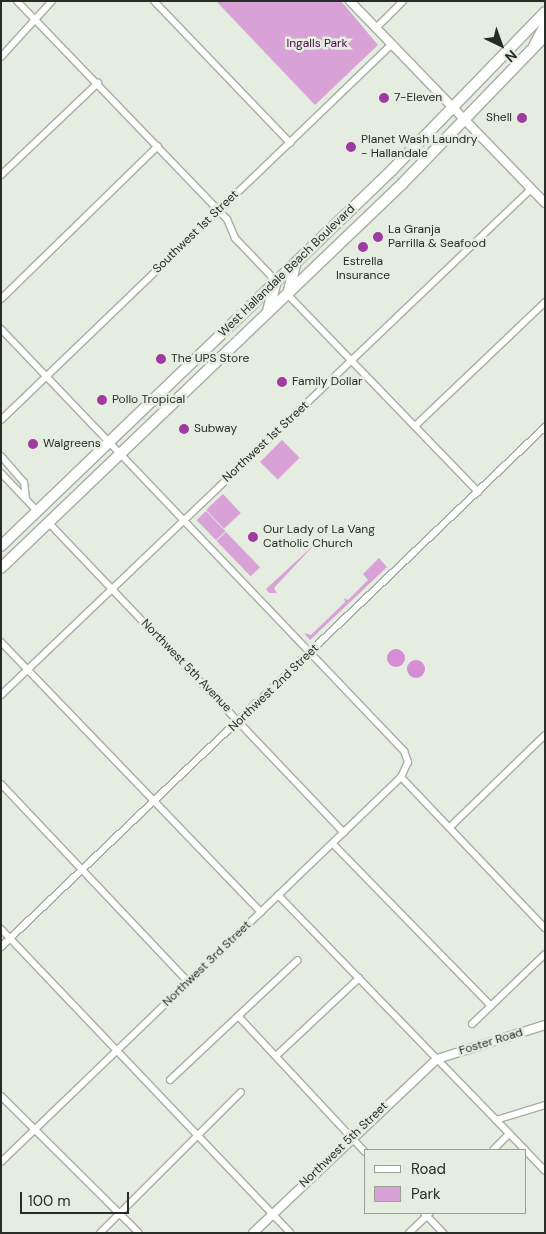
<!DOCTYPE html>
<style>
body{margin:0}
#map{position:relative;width:546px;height:1234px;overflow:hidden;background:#e4ede0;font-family:"DM Sans",sans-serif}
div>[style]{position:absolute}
.green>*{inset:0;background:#d9a2d7;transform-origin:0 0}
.water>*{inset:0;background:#d58ed4}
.round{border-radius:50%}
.roads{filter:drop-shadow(1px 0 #a6afa3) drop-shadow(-1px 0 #a6afa3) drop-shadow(0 1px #a6afa3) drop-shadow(0 -1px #a6afa3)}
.minor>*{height:6px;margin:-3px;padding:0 3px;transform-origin:3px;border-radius:3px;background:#fff}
.tertiary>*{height:8px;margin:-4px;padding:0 4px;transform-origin:4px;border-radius:4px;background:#fff}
.primary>*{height:10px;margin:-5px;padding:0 5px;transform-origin:5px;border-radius:5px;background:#fff}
.dots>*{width:14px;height:14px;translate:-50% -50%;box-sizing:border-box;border:2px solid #e4ede0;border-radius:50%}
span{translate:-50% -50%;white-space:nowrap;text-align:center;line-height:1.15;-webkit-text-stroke:5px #e4ede0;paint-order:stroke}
.park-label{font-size:12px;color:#4b0a4c}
.poi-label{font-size:12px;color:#282c27}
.left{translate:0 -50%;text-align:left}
.right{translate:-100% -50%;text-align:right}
.street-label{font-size:12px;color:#282c27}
.frame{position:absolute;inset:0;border:2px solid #282c27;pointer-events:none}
.legend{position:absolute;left:364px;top:1149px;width:162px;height:65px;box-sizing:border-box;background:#e4ede0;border:1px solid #99a096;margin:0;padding:6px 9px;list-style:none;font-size:15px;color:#282c27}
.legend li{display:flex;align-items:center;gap:10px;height:25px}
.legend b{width:25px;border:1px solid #99a096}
.north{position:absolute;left:476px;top:20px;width:50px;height:50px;-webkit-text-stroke:4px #e4ede0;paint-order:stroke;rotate:138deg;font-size:14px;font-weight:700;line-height:20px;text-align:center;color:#282c27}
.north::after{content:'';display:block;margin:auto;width:18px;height:22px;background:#282c27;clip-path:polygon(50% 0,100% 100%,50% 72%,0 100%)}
.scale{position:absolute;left:20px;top:1192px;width:109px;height:22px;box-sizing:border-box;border:2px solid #282c27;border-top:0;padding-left:6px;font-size:15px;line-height:18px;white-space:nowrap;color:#282c27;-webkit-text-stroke:4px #e4ede0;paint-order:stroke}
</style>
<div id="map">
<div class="green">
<div style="clip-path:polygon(216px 1px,341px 1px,378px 45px,315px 105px)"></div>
<div style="left:282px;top:440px;width:25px;height:31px;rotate:45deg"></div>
<div style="left:223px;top:494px;width:26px;height:23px;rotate:47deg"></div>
<div style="left:206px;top:511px;width:28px;height:13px;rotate:46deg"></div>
<div style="left:226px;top:532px;width:49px;height:13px;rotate:46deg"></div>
<div style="clip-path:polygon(315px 544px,274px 588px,277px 593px,269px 593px,266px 589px)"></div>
<div style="clip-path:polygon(379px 558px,387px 567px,310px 640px,304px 633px,311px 635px,345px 602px,344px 598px,348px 600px,368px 580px,363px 574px)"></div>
</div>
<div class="water">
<div class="round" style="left:387px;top:649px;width:18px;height:18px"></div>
<div class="round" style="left:407px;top:660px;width:18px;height:18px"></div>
</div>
<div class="roads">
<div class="minor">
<div style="left:17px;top:1px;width:303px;rotate:46.1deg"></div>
<div style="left:227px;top:219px;width:21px;rotate:67deg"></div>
<div style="left:235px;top:238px;width:59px;rotate:46.4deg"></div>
<div style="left:154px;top:1px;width:197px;rotate:46.2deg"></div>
<div style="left:376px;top:28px;width:38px;rotate:-45deg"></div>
<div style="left:1px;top:57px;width:76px;rotate:-47.7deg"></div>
<div style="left:1px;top:175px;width:134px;rotate:-43.5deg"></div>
<div style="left:288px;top:295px;width:274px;rotate:46deg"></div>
<div style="left:1px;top:299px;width:219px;rotate:-44.3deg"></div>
<div style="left:1px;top:329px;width:584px;rotate:46.32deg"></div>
<div style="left:404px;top:751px;width:12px;rotate:70deg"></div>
<div style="left:408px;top:762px;width:17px;rotate:115deg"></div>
<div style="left:401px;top:777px;width:555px;rotate:136.09deg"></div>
<div style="left:1px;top:420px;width:541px;rotate:-43.88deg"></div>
<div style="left:415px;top:426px;width:180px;rotate:-43.6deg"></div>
<div style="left:1px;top:456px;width:35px;rotate:49deg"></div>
<div style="left:24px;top:482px;width:16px;rotate:83deg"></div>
<div style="left:1px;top:473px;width:52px;rotate:46.5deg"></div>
<div style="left:48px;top:522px;width:429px;rotate:46.4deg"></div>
<div style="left:1px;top:642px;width:375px;rotate:46.1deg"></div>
<div style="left:1px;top:695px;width:733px;rotate:-43.67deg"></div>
<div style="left:401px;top:777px;width:209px;rotate:46.4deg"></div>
<div style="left:1px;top:784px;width:272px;rotate:46.6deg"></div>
<div style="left:450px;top:827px;width:132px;rotate:-44.1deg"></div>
<div style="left:333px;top:844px;width:226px;rotate:45.7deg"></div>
<div style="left:278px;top:895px;width:355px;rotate:45.9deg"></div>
<div style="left:1px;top:929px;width:419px;rotate:46.4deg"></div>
<div style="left:1px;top:947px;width:753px;rotate:-43.71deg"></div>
<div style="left:239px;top:1017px;width:185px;rotate:47deg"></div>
<div style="left:472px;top:1024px;width:101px;rotate:-43.8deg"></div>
<div style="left:276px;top:1056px;width:114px;rotate:-43.2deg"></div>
<div style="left:170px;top:1080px;width:175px;rotate:-43.2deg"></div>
<div style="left:1px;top:1096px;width:194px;rotate:44.8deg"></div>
<div style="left:496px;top:1120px;width:51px;rotate:-17deg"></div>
<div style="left:493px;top:1150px;width:23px;rotate:-45deg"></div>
<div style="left:525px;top:1150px;width:29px;rotate:46deg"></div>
<div style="left:424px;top:1213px;width:28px;rotate:46deg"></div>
<div style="left:100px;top:1233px;width:199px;rotate:-45deg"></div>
<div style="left:409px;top:1233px;width:29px;rotate:-44deg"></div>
</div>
<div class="tertiary">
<div style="left:350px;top:1px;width:281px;rotate:46deg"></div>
<div style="left:253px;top:1233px;width:253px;rotate:-43.4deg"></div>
<div style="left:437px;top:1059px;width:113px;rotate:-17.5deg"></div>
</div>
<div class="primary">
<div style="left:534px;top:46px;width:24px;rotate:-62deg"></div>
<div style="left:288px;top:295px;width:31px;rotate:-77deg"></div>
<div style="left:268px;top:311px;width:31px;rotate:-75deg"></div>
<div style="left:1px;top:546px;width:542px;rotate:-43.88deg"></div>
<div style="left:392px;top:170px;width:220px;rotate:-45.9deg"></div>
<div style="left:1px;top:568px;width:555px;rotate:-43.76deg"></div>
<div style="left:402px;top:184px;width:206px;rotate:-46deg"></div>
</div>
</div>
<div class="dots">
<div style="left:384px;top:98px;background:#9f3ba0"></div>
<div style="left:522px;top:118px;background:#9f3ba0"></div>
<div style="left:351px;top:147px;background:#9f3ba0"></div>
<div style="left:378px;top:237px;background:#9f3ba0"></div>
<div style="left:363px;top:247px;background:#9f3ba0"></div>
<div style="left:161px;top:359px;background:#9f3ba0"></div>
<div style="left:282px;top:382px;background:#9f3ba0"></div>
<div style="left:102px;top:400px;background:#9f3ba0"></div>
<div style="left:184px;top:429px;background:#9f3ba0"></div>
<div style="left:33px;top:444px;background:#9f3ba0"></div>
<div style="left:253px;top:537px;background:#9f3ba0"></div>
</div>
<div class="park-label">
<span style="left:317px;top:44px">Ingalls Park</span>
</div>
<div class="poi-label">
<span class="left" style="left:394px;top:98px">7-Eleven</span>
<span class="right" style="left:512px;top:118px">Shell</span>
<span class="left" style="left:361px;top:147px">Planet Wash Laundry<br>- Hallandale</span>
<span class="left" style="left:388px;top:237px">La Granja<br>Parrilla &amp; Seafood</span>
<span style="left:363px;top:269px">Estrella<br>Insurance</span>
<span class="left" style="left:171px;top:359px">The UPS Store</span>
<span class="left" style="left:292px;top:382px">Family Dollar</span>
<span class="left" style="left:112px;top:400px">Pollo Tropical</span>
<span class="left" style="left:194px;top:429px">Subway</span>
<span class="left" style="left:43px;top:444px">Walgreens</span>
<span class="left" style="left:263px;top:537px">Our Lady of La Vang<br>Catholic Church</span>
</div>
<div class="street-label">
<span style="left:196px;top:232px;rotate:-44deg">Southwest 1st Street</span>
<span style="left:287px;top:271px;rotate:-44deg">West Hallandale Beach Boulevard</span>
<span style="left:266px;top:442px;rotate:-43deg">Northwest 1st Street</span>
<span style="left:186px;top:666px;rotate:46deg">Northwest 5th Avenue</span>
<span style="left:274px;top:688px;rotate:-44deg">Northwest 2nd Street</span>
<span style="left:207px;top:964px;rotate:-44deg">Northwest 3rd Street</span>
<span style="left:491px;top:1042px;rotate:-17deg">Foster Road</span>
<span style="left:344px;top:1145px;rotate:-44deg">Northwest 5th Street</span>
</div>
<div class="frame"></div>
<ul class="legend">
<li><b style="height:6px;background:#fff"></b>Road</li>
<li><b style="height:14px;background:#d9a2d7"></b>Park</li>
</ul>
<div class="north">N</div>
<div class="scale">100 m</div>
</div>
